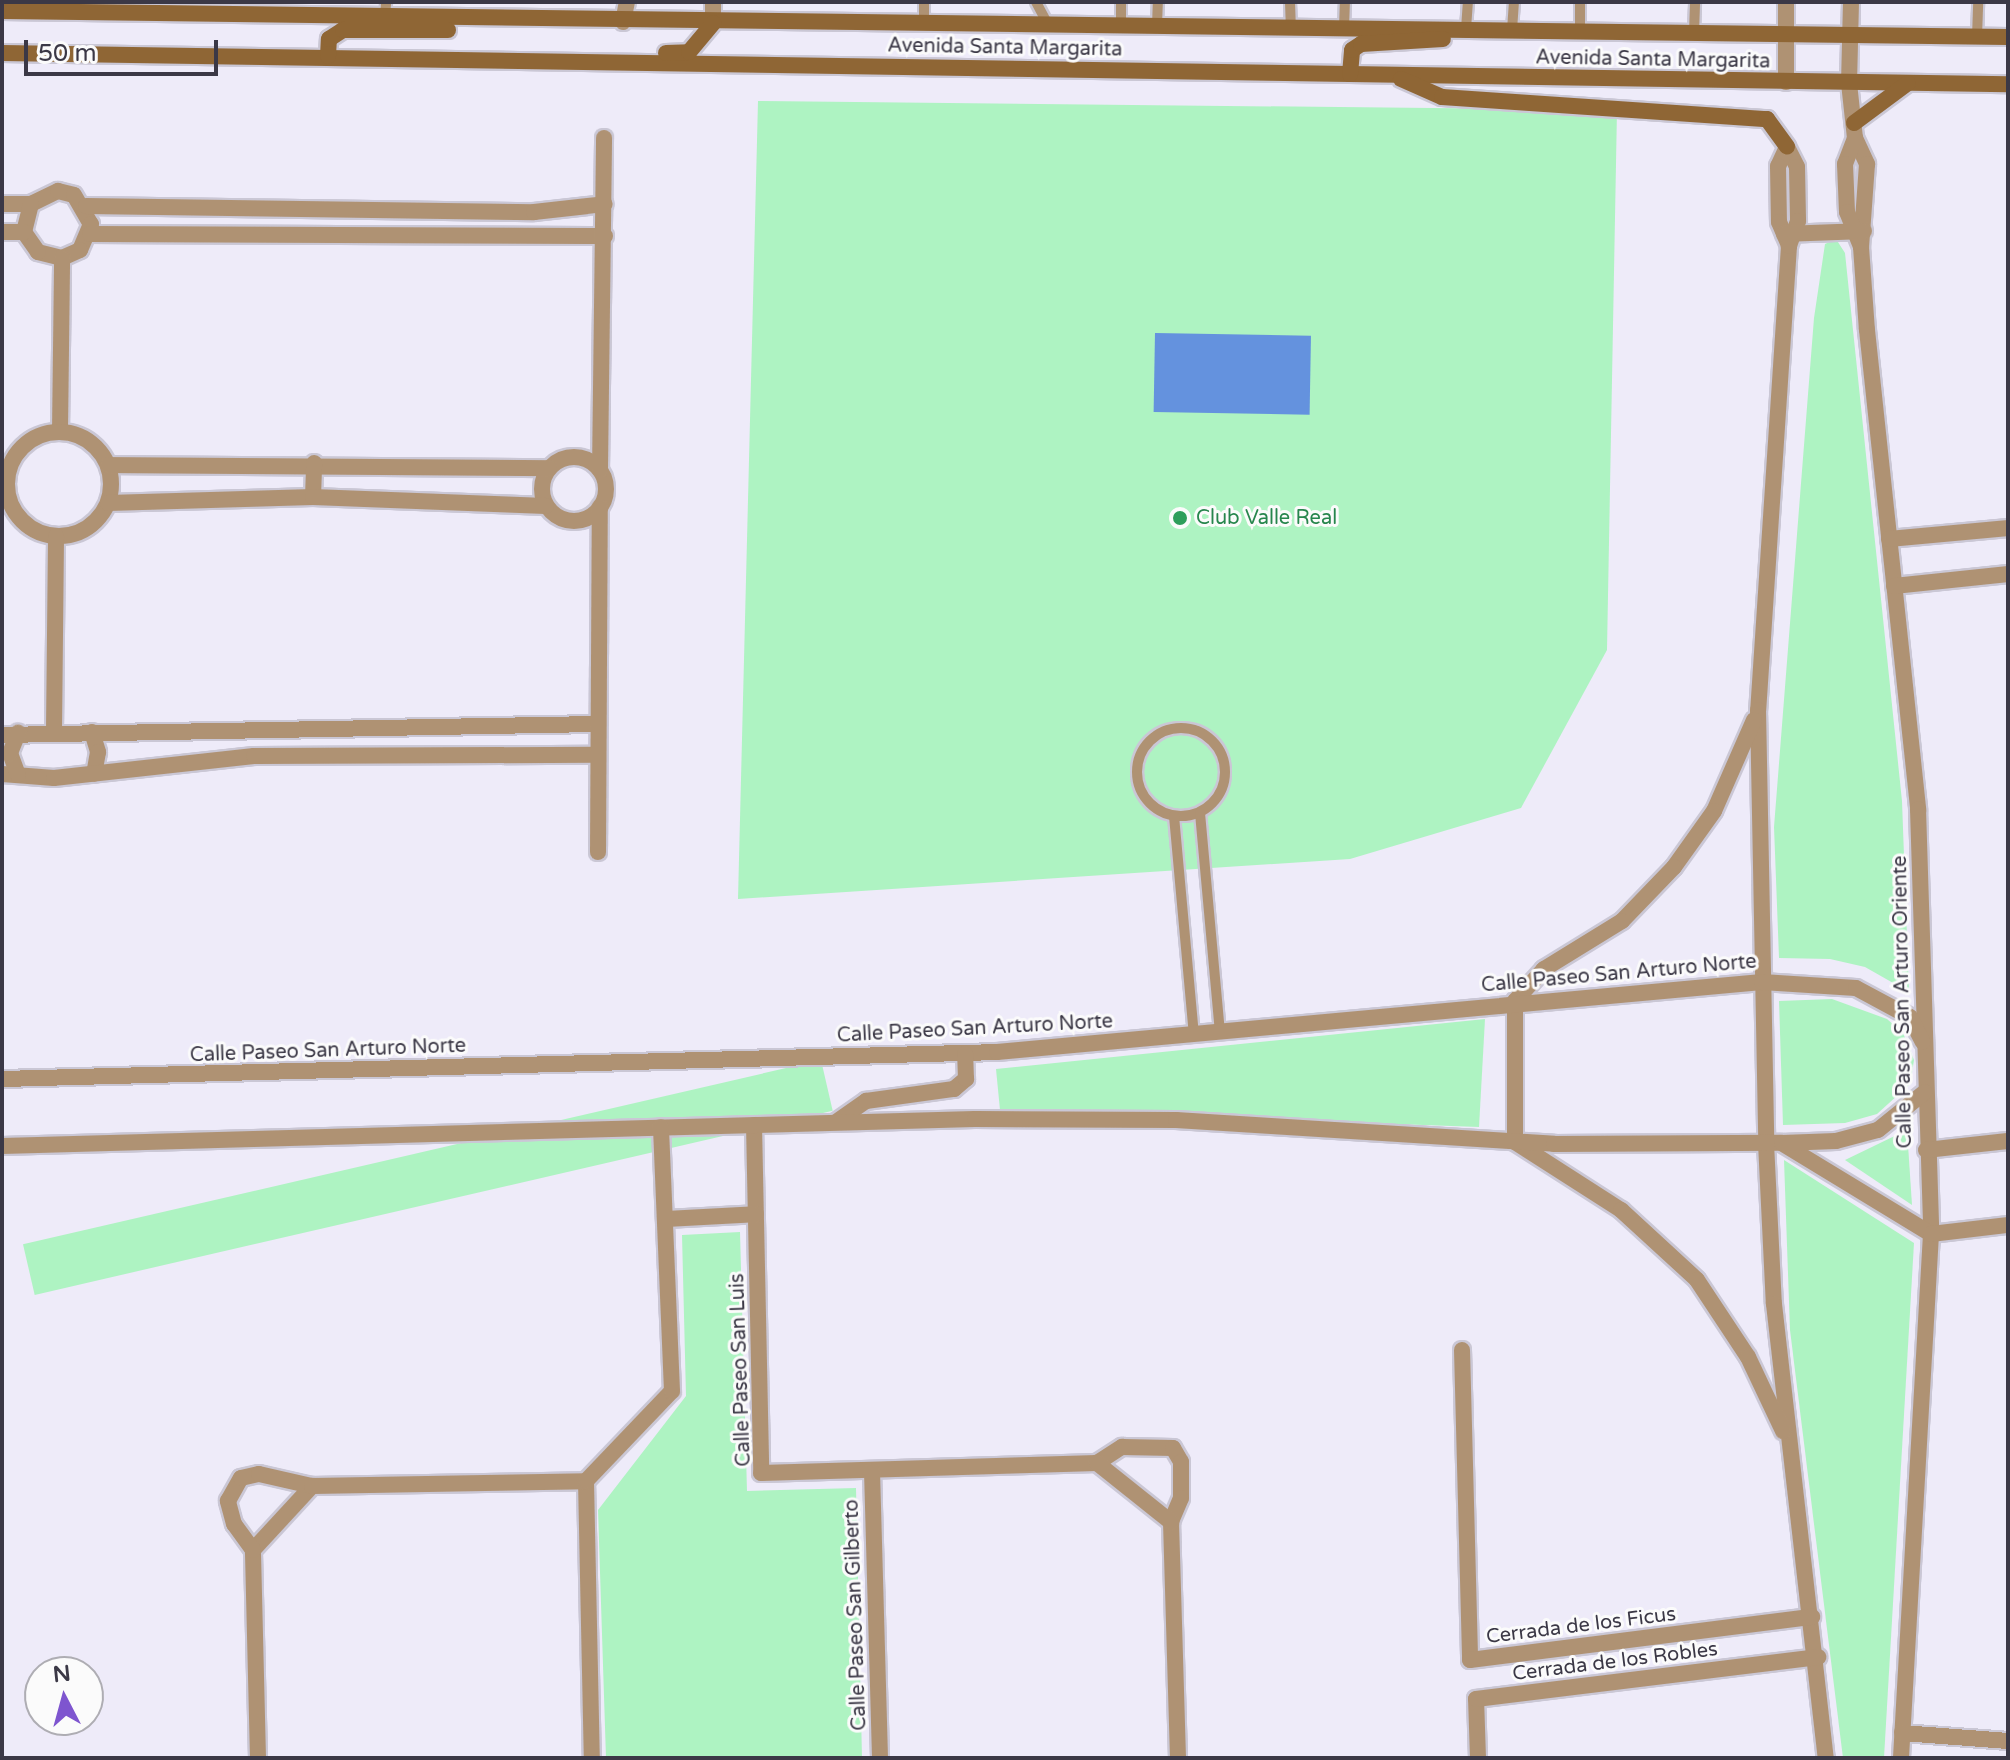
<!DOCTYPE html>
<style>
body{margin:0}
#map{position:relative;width:2010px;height:1760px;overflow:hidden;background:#eeebf9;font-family:"Varela Round",sans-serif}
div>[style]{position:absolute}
.green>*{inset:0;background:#aef3c2;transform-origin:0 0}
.water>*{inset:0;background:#6492de;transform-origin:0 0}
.roads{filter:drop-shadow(2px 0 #cac7d5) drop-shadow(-2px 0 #cac7d5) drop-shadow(0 2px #cac7d5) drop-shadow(0 -2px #cac7d5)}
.service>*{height:10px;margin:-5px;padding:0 5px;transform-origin:5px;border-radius:5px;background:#af9273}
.service>.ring{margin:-5px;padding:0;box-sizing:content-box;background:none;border:10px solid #af9273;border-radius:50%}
.minor>*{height:16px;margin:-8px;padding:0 8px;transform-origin:8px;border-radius:8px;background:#af9273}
.minor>.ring{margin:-8px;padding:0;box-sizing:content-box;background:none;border:16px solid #af9273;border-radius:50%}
.secondary>*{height:16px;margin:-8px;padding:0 8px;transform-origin:8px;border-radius:8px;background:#8f6635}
.dots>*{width:22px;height:22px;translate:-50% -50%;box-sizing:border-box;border:4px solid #fbfbfb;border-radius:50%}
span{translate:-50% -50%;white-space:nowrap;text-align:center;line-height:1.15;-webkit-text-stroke:6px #fbfbfb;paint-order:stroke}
.street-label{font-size:20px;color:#3b3846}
.leisure-label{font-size:20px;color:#27864d}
.left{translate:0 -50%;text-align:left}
.frame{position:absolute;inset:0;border:4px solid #3b3846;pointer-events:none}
.north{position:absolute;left:24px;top:1656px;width:80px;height:80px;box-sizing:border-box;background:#fbfbfb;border:2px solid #aeadb3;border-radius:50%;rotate:354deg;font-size:22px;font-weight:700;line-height:32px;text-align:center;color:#3b3846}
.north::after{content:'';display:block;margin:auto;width:28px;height:36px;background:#7e55cf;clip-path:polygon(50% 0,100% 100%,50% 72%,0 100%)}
.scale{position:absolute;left:24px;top:40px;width:194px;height:36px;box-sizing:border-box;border:4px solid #3b3846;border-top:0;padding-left:10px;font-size:24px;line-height:28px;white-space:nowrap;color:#3b3846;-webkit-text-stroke:6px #fbfbfb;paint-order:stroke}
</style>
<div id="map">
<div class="green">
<div style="clip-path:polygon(758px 101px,1617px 110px,1607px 650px,1521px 808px,1350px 859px,738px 899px)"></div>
<div style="clip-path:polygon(1836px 239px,1845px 253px,1902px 801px,1909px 992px,1865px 967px,1830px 959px,1779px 958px,1774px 827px,1814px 318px,1825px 244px)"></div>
<div style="clip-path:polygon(1832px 999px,1887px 1019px,1903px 1033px,1914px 1060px,1910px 1084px,1877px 1114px,1845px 1123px,1783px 1125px,1779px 1001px)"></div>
<div style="clip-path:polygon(1485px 1019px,1479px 1127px,1000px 1110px,996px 1069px)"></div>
<div style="left:821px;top:1060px;width:52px;height:819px;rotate:77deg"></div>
<div style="clip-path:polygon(1907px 1130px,1912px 1205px,1845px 1160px)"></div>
<div style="clip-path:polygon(1784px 1160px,1914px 1243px,1884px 1758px,1843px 1758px,1790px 1330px)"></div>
<div style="clip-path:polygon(740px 1232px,747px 1491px,856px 1488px,862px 1758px,606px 1758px,598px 1510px,686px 1396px,682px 1235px)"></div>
</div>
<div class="water">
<div style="left:1155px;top:333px;width:156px;height:79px;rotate:1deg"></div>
</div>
<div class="roads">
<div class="service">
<div style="left:1036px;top:2px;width:27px;rotate:62deg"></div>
<div style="left:1121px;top:2px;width:24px;rotate:90deg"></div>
<div style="left:1290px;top:2px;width:25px;rotate:88deg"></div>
<div style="left:385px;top:18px;width:16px;rotate:-86deg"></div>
<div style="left:924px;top:24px;width:22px;rotate:-90deg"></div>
<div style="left:1157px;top:26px;width:24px;rotate:-88deg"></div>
<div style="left:1344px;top:28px;width:26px;rotate:-88deg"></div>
<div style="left:1466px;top:29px;width:27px;rotate:-86deg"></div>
<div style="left:1512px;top:30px;width:28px;rotate:-86deg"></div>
<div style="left:1580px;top:31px;width:29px;rotate:-90deg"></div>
<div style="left:1694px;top:33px;width:31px;rotate:-88deg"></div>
<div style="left:1977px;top:37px;width:35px;rotate:-88deg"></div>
<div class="ring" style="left:1137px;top:728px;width:78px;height:78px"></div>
<div style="left:1200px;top:813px;width:222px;rotate:84.8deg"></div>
<div style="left:1174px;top:816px;width:221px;rotate:84.8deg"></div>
</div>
<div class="minor">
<div style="left:1786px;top:2px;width:80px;rotate:90deg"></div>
<div style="left:1851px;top:2px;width:81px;rotate:91.4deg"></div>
<div style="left:1849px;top:83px;width:55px;rotate:83.8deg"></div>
<div style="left:1855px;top:138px;width:29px;rotate:65deg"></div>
<div style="left:1867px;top:164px;width:83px;rotate:94.1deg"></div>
<div style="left:1861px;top:247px;width:83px;rotate:85.9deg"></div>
<div style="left:1867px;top:330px;width:482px;rotate:83.9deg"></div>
<div style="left:1918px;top:809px;width:425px;rotate:88.2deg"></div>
<div style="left:1931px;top:1234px;width:525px;rotate:93.28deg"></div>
<div style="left:623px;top:22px;width:20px;rotate:-79deg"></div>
<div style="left:713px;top:23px;width:21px;rotate:-90deg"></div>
<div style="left:1855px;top:138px;width:28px;rotate:111deg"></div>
<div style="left:1845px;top:164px;width:48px;rotate:87.6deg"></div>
<div style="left:1847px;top:212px;width:38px;rotate:68deg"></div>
<div style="left:1787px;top:147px;width:22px;rotate:63deg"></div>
<div style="left:1797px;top:167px;width:54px;rotate:88.9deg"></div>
<div style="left:1798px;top:221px;width:27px;rotate:110deg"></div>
<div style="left:1789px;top:246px;width:465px;rotate:93.8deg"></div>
<div style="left:1758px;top:710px;width:433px;rotate:88.9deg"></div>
<div style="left:1766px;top:1143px;width:161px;rotate:87.2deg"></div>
<div style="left:1774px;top:1304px;width:457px;rotate:83.5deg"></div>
<div style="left:1787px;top:147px;width:21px;rotate:115deg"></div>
<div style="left:1778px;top:166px;width:56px;rotate:89deg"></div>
<div style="left:1779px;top:222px;width:26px;rotate:67deg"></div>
<div style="left:2px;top:204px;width:29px"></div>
<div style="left:31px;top:204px;width:30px;rotate:-26deg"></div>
<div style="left:58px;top:191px;width:16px;rotate:14deg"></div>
<div style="left:74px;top:195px;width:34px;rotate:60deg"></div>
<div style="left:91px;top:224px;width:28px;rotate:113deg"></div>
<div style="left:80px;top:250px;width:20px;rotate:156deg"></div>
<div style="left:62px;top:258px;width:25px;rotate:-166deg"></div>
<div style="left:38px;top:252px;width:24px;rotate:-125deg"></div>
<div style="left:24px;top:232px;width:29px;rotate:-76deg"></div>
<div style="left:86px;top:206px;width:448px;rotate:0.8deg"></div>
<div style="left:534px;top:212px;width:71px;rotate:-6.4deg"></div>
<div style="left:2px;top:232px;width:22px"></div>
<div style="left:90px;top:234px;width:515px;rotate:0.22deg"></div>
<div style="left:1784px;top:234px;width:80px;rotate:-2.1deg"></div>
<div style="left:60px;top:431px;width:173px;rotate:-89.3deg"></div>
<div class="ring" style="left:7px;top:432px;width:88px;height:88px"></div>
<div class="ring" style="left:542px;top:457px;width:48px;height:48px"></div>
<div style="left:108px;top:465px;width:441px;rotate:0.4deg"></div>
<div style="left:600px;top:470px;width:332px;rotate:-89.3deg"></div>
<div style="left:313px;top:497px;width:34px;rotate:-88deg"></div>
<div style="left:108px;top:503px;width:205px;rotate:-1.7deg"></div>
<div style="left:313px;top:497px;width:233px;rotate:2.2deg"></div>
<div style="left:1889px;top:539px;width:120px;rotate:-5.3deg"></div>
<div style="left:1894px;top:586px;width:115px;rotate:-6deg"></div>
<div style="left:1754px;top:720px;width:99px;rotate:113.7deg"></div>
<div style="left:1714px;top:811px;width:69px;rotate:125.5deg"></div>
<div style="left:1674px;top:867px;width:75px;rotate:133.9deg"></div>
<div style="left:1622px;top:921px;width:92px;rotate:148.4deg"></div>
<div style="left:1544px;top:969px;width:43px;rotate:132.2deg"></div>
<div style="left:1515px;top:1001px;width:141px;rotate:90deg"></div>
<div style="left:1515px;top:1142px;width:126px;rotate:32.7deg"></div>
<div style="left:1621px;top:1210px;width:103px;rotate:42.6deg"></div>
<div style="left:1697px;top:1280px;width:92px;rotate:56.5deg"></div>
<div style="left:1748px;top:1357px;width:82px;rotate:64.7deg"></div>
<div style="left:54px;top:730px;width:194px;rotate:-89.4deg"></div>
<div style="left:92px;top:732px;width:21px;rotate:73deg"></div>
<div style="left:98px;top:752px;width:22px;rotate:100deg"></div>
<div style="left:2px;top:735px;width:593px;rotate:-1.06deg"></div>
<div style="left:2px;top:774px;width:52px;rotate:4.4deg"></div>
<div style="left:54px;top:778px;width:201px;rotate:-6.3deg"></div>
<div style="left:254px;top:756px;width:341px;rotate:-0.2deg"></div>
<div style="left:18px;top:775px;width:23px;rotate:-110deg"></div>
<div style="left:10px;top:753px;width:22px;rotate:-68deg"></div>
<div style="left:598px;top:852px;width:345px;rotate:-89.7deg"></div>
<div style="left:2px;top:1079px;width:995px;rotate:-1.55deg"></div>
<div style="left:997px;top:1052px;width:768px;rotate:-5.23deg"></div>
<div style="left:1762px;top:982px;width:94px;rotate:3.7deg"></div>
<div style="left:1856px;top:988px;width:61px;rotate:28.2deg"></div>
<div style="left:1910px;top:1017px;width:28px;rotate:63deg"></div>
<div style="left:836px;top:1122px;width:37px;rotate:-35deg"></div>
<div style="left:866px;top:1101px;width:89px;rotate:-7.8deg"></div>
<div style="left:954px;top:1089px;width:16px;rotate:-40deg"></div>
<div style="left:966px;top:1079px;width:25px;rotate:-92deg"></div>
<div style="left:754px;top:1125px;width:348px;rotate:88.8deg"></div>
<div style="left:761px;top:1473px;width:336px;rotate:-1.7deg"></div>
<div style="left:1097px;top:1463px;width:30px;rotate:-33deg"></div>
<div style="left:1122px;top:1447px;width:51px;rotate:1.1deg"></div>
<div style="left:1173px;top:1448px;width:16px;rotate:60deg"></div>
<div style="left:1181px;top:1462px;width:36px;rotate:90deg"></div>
<div style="left:1181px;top:1498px;width:26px;rotate:113deg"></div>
<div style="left:1171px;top:1522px;width:236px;rotate:88.3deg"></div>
<div style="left:1783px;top:1144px;width:173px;rotate:31.3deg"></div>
<div style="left:1931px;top:1234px;width:78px;rotate:-6.7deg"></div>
<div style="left:2px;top:1146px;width:973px;rotate:-1.59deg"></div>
<div style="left:975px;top:1119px;width:201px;rotate:0.3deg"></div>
<div style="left:1176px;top:1120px;width:379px;rotate:3.6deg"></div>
<div style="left:1554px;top:1144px;width:228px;rotate:-0.3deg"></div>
<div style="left:1782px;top:1143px;width:54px;rotate:-2.1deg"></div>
<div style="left:1836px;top:1141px;width:43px;rotate:-14.7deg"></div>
<div style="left:1878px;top:1130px;width:60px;rotate:-39deg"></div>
<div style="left:1926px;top:1150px;width:82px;rotate:-6.3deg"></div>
<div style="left:665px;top:1219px;width:91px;rotate:-3.1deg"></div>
<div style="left:1462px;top:1350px;width:310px;rotate:88.5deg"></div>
<div style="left:1470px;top:1660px;width:345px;rotate:-7.2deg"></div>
<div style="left:1097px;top:1463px;width:95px;rotate:38.6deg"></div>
<div style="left:872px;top:1471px;width:287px;rotate:88.4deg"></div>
<div style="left:586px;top:1481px;width:277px;rotate:88.8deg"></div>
<div style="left:253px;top:1550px;width:87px;rotate:-47.3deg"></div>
<div style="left:1902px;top:1733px;width:106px;rotate:4.3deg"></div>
<div style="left:258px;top:1758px;width:208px;rotate:-91.4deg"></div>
<div style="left:253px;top:1550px;width:32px;rotate:-126deg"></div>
<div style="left:234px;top:1524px;width:24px;rotate:-105deg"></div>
<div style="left:228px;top:1501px;width:26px;rotate:-61deg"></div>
<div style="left:241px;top:1478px;width:18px;rotate:-13deg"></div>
<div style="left:259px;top:1474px;width:54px;rotate:12.8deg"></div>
<div style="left:312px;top:1486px;width:274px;rotate:-1deg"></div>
<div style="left:586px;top:1481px;width:124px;rotate:-46.3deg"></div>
<div style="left:672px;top:1391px;width:264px;rotate:-92.4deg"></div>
<div style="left:1478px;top:1758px;width:59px;rotate:-91.9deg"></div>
<div style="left:1476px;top:1699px;width:345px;rotate:-7deg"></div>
</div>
<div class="secondary">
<div style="left:2px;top:11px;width:2006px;rotate:0.74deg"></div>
<div style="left:2px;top:53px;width:2006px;rotate:0.89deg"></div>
<div style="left:666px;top:53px;width:23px;rotate:-2deg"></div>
<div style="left:689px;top:52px;width:38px;rotate:-50deg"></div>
<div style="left:328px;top:56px;width:17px;rotate:-87deg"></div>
<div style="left:329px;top:39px;width:17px;rotate:-33deg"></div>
<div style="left:343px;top:30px;width:105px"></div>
<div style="left:1350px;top:74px;width:24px;rotate:-85deg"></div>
<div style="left:1352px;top:50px;width:11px;rotate:-34deg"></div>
<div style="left:1361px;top:44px;width:82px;rotate:-3.5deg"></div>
<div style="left:1401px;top:79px;width:45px;rotate:23.7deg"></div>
<div style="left:1442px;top:97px;width:326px;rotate:3.9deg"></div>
<div style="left:1767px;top:119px;width:34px;rotate:54deg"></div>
<div style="left:1854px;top:123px;width:67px;rotate:-36.5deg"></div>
</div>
</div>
<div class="dots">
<div style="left:1180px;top:518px;background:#2e9e5b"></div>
</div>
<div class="street-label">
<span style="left:1005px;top:48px;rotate:1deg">Avenida Santa Margarita</span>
<span style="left:1653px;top:60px;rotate:1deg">Avenida Santa Margarita</span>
<span style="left:1619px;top:974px;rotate:-5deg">Calle Paseo San Arturo Norte</span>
<span style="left:1903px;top:1002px;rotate:-91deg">Calle Paseo San Arturo Oriente</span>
<span style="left:975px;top:1029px;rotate:-3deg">Calle Paseo San Arturo Norte</span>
<span style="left:328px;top:1051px;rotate:-2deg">Calle Paseo San Arturo Norte</span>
<span style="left:741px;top:1370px;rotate:-92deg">Calle Paseo San Luis</span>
<span style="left:856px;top:1615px;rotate:-92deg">Calle Paseo San Gilberto</span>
<span style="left:1581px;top:1626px;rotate:-7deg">Cerrada de los Ficus</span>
<span style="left:1615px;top:1662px;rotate:-7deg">Cerrada de los Robles</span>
</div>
<div class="leisure-label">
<span class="left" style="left:1196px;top:518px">Club Valle Real</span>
</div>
<div class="frame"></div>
<div class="north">N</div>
<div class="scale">50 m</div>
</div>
